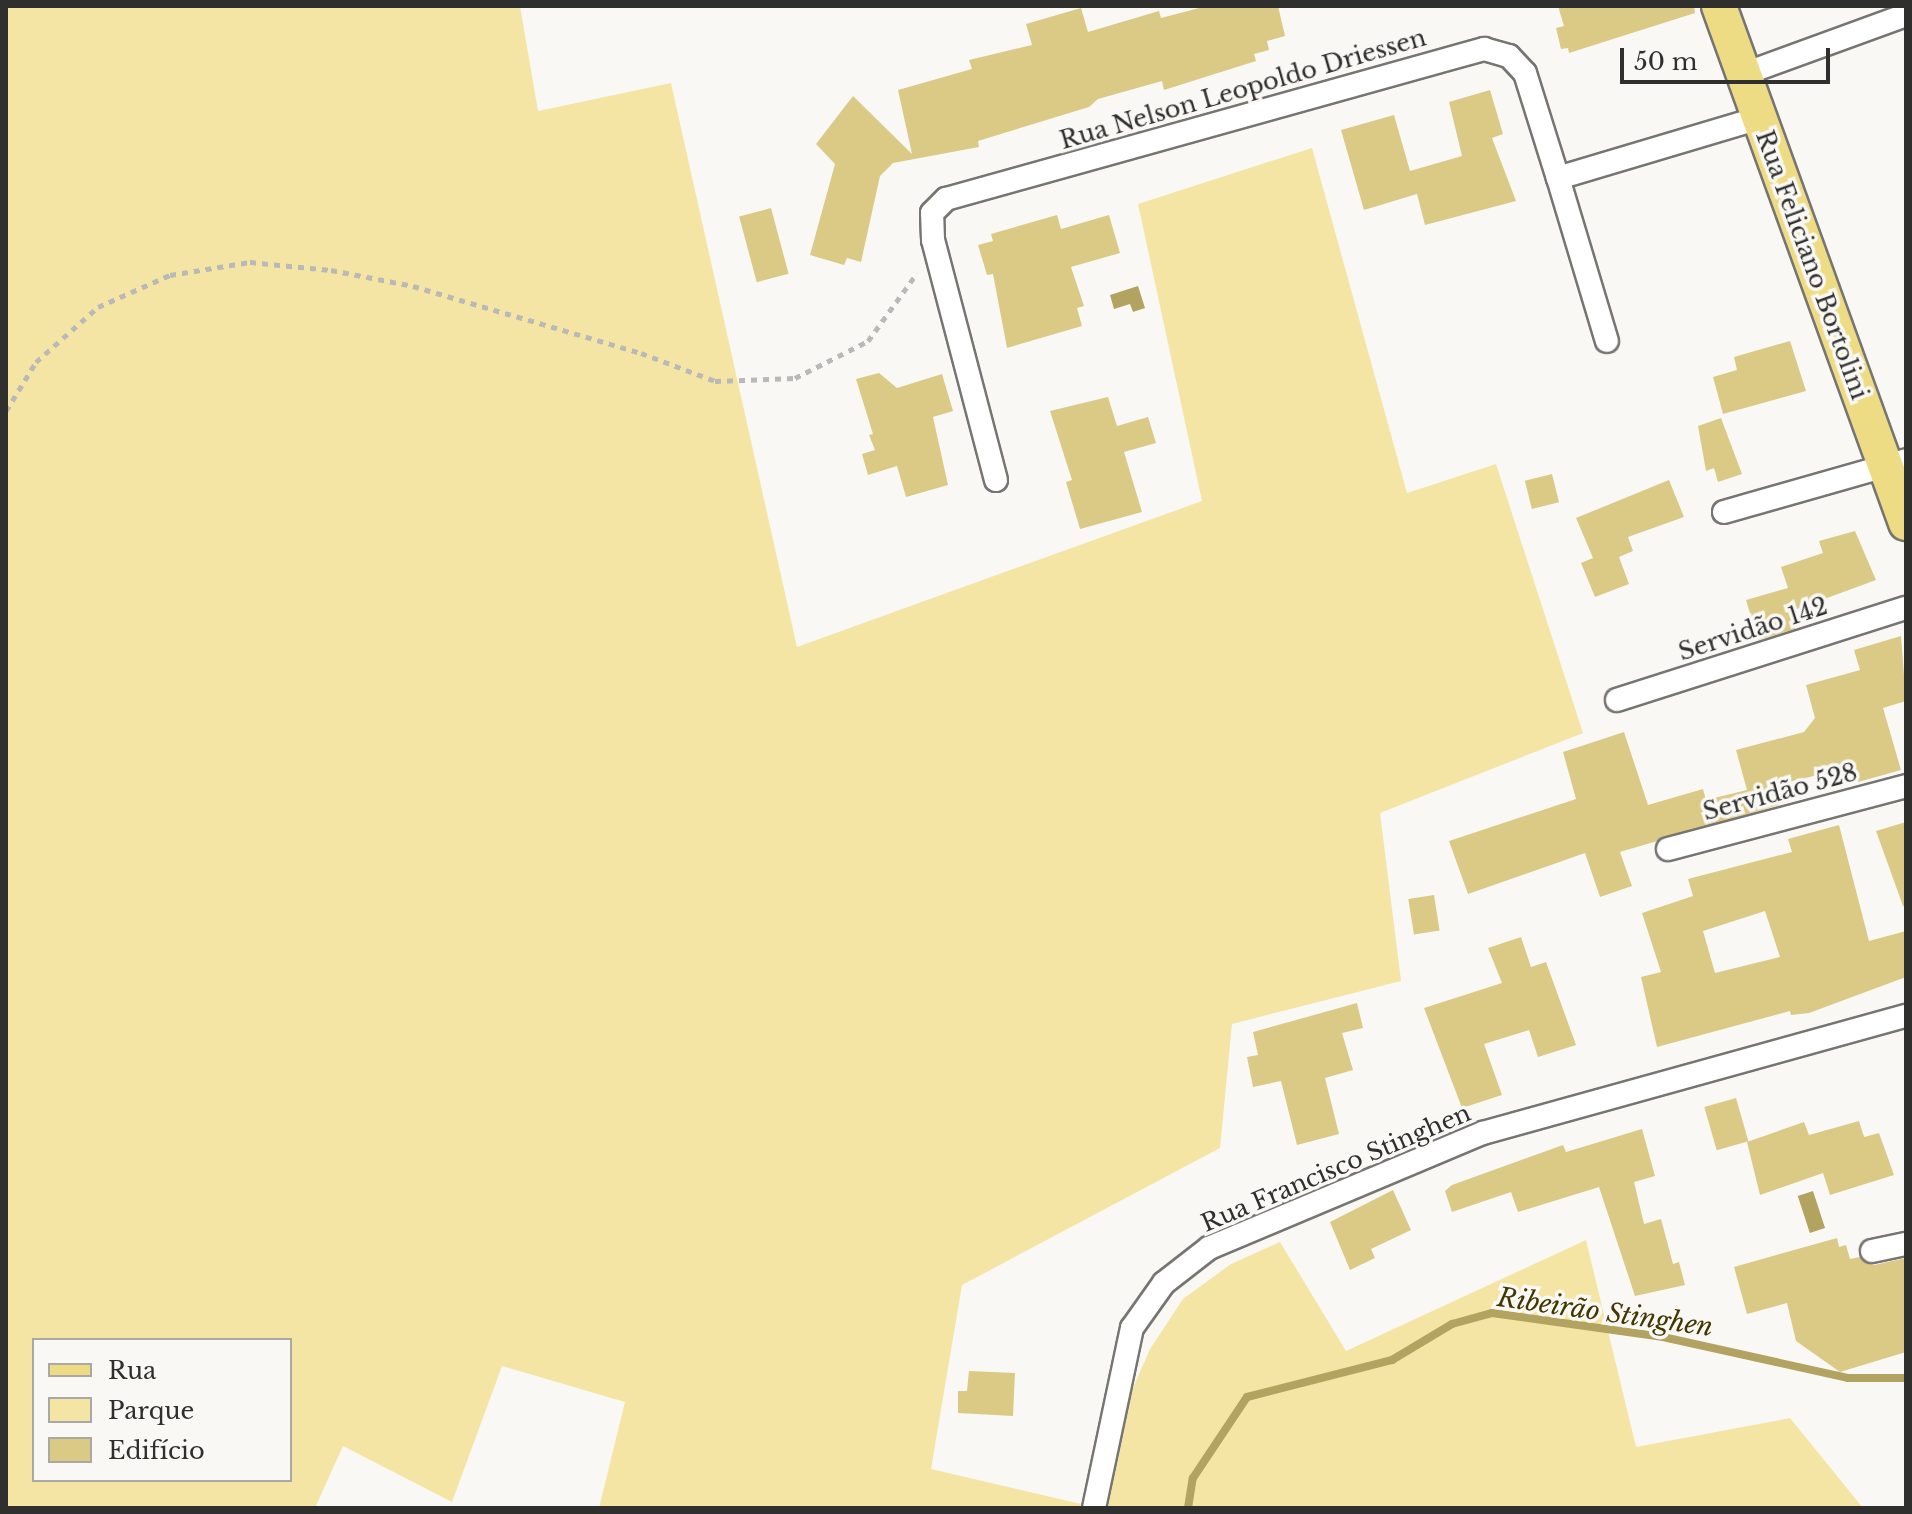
<!DOCTYPE html>
<meta charset="utf-8">
<style>
body{margin:0}
#map{position:relative;width:1912px;height:1514px;overflow:hidden;background:#f9f8f5;font-family:"Libre Baskerville",serif}
div>[style]{position:absolute}
.green>*{inset:0;background:#f4e5a5}
.water>*{inset:0;background:#b2a360;transform-origin:0 0}
.stream>*{height:8px;margin:-4px;padding:0 4px;transform-origin:4px;border-radius:4px;background:#b2a360}
.building>*{inset:0;background:#daca86;transform-origin:0 0}
.path>*{height:5px;margin-top:-2.5px;transform-origin:0;background:repeating-linear-gradient(90deg,#bab9b7 0 6px,transparent 0 12px)}
.roads{filter:drop-shadow(2px 0 #767572) drop-shadow(-2px 0 #767572) drop-shadow(0 2px #767572) drop-shadow(0 -2px #767572)}
.minor>*{height:22px;margin:-11px;padding:0 11px;transform-origin:11px;border-radius:11px;background:#fff}
.primary>*{height:34px;margin:-17px;padding:0 17px;transform-origin:17px;border-radius:17px;background:#eedc84}
span{translate:-50% -50%;white-space:nowrap;text-align:center;line-height:1.15;-webkit-text-stroke:7px #f9f8f5;paint-order:stroke}
.street-label{font-size:24px;color:#2f2f2e}
.water-label{font-size:26px;color:#423700;font-style:italic}
.frame{position:absolute;inset:0;border:8px solid #2f2f2e;pointer-events:none}
.legend{position:absolute;left:32px;top:1338px;width:260px;height:144px;box-sizing:border-box;background:#f9f8f5;border:2px solid #a8a8a5;margin:0;padding:10px 14px;list-style:none;font-size:24px;color:#2f2f2e}
.legend li{display:flex;align-items:center;gap:16px;height:40px}
.legend b{width:40px;border:2px solid #a8a8a5}
.scale{position:absolute;left:1620px;top:48px;width:210px;height:36px;box-sizing:border-box;border:4px solid #2f2f2e;border-top:0;padding-left:10px;font-size:24px;line-height:28px;white-space:nowrap;color:#2f2f2e;-webkit-text-stroke:6px #f9f8f5;paint-order:stroke}
</style>
<div id="map">
<div class="green">
<div style="clip-path:polygon(evenodd,6px 6px,520px 6px,538px 111px,671px 83px,797px 647px,1202px 501px,1138px 204px,1312px 148px,1407px 493px,1496px 464px,1583px 733px,1380px 813px,1401px 981px,1232px 1024px,1220px 1148px,962px 1285px,931px 1469px,1081px 1504px,1080px 1508px,599px 1508px,625px 1402px,502px 1366px,452px 1502px,343px 1446px,315px 1508px,6px 1508px,6px 6px,34px 1340px,290px 1340px,290px 1480px,34px 1480px,34px 1340px)"></div>
<div style="clip-path:polygon(1586px 1240px,1636px 1447px,1790px 1418px,1863px 1508px,1104px 1508px,1130px 1395px,1150px 1349px,1183px 1299px,1231px 1264px,1280px 1242px,1346px 1351px)"></div>
</div>
<div class="water">
<div style="clip-path:polygon(1138px 286px,1145px 308px,1133px 312px,1130px 304px,1114px 309px,1110px 295px)"></div>
<div style="left:1813px;top:1191px;width:39px;height:16px;rotate:72deg"></div>
</div>
<div class="stream">
<div style="left:1188px;top:1508px;width:30px;rotate:-81deg"></div>
<div style="left:1193px;top:1478px;width:97px;rotate:-56.3deg"></div>
<div style="left:1247px;top:1397px;width:150px;rotate:-14.3deg"></div>
<div style="left:1392px;top:1360px;width:70px;rotate:-31deg"></div>
<div style="left:1452px;top:1324px;width:41px;rotate:-15.4deg"></div>
<div style="left:1492px;top:1313px;width:173px;rotate:8deg"></div>
<div style="left:1663px;top:1337px;width:189px;rotate:12.5deg"></div>
<div style="left:1848px;top:1378px;width:58px"></div>
</div>
<div class="building">
<div style="clip-path:polygon(1207px 6px,1278px 6px,1285px 36px,1267px 41px,1269px 50px,1254px 54px,1256px 61px,1164px 90px,1162px 81px,1098px 99px,1089px 107px,978px 141px,979px 147px,893px 163px,880px 176px,861px 262px,847px 258px,844px 265px,810px 255px,835px 164px,816px 144px,853px 96px,912px 154px,898px 90px,972px 69px,969px 60px,1032px 45px,1026px 24px,1081px 8px,1088px 32px,1159px 11px,1161px 18px)"></div>
<div style="clip-path:polygon(1558px 6px,1694px 6px,1695px 13px,1569px 53px,1568px 48px,1561px 49px,1556px 28px,1564px 26px)"></div>
<div style="clip-path:polygon(1490px 90px,1503px 134px,1492px 138px,1516px 201px,1425px 225px,1417px 194px,1364px 210px,1341px 130px,1394px 115px,1410px 171px,1462px 156px,1449px 102px)"></div>
<div style="left:771px;top:208px;width:68px;height:33px;rotate:75deg"></div>
<div style="clip-path:polygon(1057px 215px,1061px 229px,1109px 215px,1120px 253px,1071px 267px,1084px 306px,1077px 308px,1082px 326px,1007px 348px,993px 274px,987px 275px,978px 245px,993px 241px,991px 234px)"></div>
<div style="clip-path:polygon(1790px 341px,1806px 391px,1723px 414px,1713px 377px,1737px 370px,1734px 357px)"></div>
<div style="clip-path:polygon(879px 373px,897px 388px,942px 374px,953px 411px,933px 417px,948px 485px,906px 497px,897px 466px,868px 475px,862px 454px,875px 450px,869px 435px,873px 434px,856px 379px)"></div>
<div style="clip-path:polygon(1108px 397px,1117px 426px,1148px 417px,1156px 443px,1124px 452px,1142px 512px,1080px 529px,1066px 482px,1072px 480px,1050px 411px)"></div>
<div style="clip-path:polygon(1721px 418px,1742px 474px,1718px 482px,1714px 468px,1706px 471px,1698px 426px)"></div>
<div style="left:1552px;top:474px;width:29px;height:28px;rotate:76deg"></div>
<div style="clip-path:polygon(1669px 480px,1684px 517px,1628px 537px,1633px 551px,1619px 557px,1629px 584px,1595px 597px,1581px 563px,1593px 558px,1576px 518px)"></div>
<div style="clip-path:polygon(1855px 531px,1876px 580px,1789px 612px,1795px 629px,1758px 640px,1746px 600px,1788px 588px,1781px 567px,1823px 553px,1819px 541px)"></div>
<div style="clip-path:polygon(1901px 636px,1906px 701px,1883px 708px,1901px 770px,1858px 782px,1853px 770px,1831px 777px,1830px 772px,1773px 786px,1779px 805px,1620px 852px,1632px 886px,1600px 897px,1585px 853px,1468px 894px,1449px 841px,1576px 799px,1563px 752px,1624px 732px,1648px 805px,1703px 789px,1706px 800px,1747px 790px,1736px 750px,1804px 732px,1815px 718px,1806px 685px,1860px 670px,1854px 650px)"></div>
<div style="clip-path:polygon(1906px 822px,1906px 906px,1903px 906px,1876px 831px)"></div>
<div style="clip-path:polygon(evenodd,1839px 825px,1869px 941px,1906px 931px,1906px 977px,1809px 1013px,1791px 1015px,1790px 1011px,1657px 1047px,1641px 977px,1661px 972px,1642px 913px,1693px 896px,1688px 879px,1792px 852px,1788px 839px,1839px 825px,1765px 911px,1780px 957px,1715px 973px,1703px 931px,1765px 911px)"></div>
<div style="left:1434px;top:895px;width:36px;height:26px;rotate:81deg"></div>
<div style="clip-path:polygon(1521px 937px,1531px 967px,1546px 962px,1576px 1045px,1538px 1057px,1529px 1030px,1484px 1044px,1502px 1095px,1462px 1108px,1424px 1008px,1502px 983px,1488px 948px)"></div>
<div style="clip-path:polygon(1357px 1003px,1363px 1028px,1342px 1033px,1353px 1070px,1325px 1078px,1339px 1134px,1297px 1145px,1281px 1081px,1253px 1087px,1247px 1057px,1258px 1055px,1253px 1032px)"></div>
<div style="left:1736px;top:1098px;width:45px;height:33px;rotate:74deg"></div>
<div style="clip-path:polygon(1859px 1121px,1864px 1137px,1879px 1133px,1894px 1175px,1830px 1195px,1823px 1173px,1760px 1195px,1747px 1142px,1804px 1122px,1809px 1135px)"></div>
<div style="clip-path:polygon(1642px 1129px,1655px 1176px,1634px 1182px,1644px 1224px,1661px 1219px,1673px 1264px,1679px 1262px,1685px 1285px,1635px 1296px,1599px 1187px,1518px 1212px,1511px 1192px,1452px 1212px,1445px 1191px,1452px 1185px,1563px 1145px,1566px 1152px)"></div>
<div style="clip-path:polygon(1393px 1190px,1411px 1230px,1371px 1249px,1375px 1258px,1350px 1270px,1330px 1222px)"></div>
<div style="clip-path:polygon(1837px 1238px,1839px 1247px,1846px 1245px,1850px 1259px,1860px 1257px,1874px 1265px,1906px 1258px,1906px 1352px,1840px 1372px,1796px 1341px,1787px 1303px,1747px 1314px,1734px 1267px)"></div>
<div style="clip-path:polygon(969px 1371px,1015px 1373px,1013px 1416px,958px 1413px,958px 1391px,967px 1391px)"></div>
</div>
<div class="path">
<div style="left:6px;top:411px;width:57px;rotate:-58.5deg"></div>
<div style="left:36px;top:362px;width:83px;rotate:-41.6deg"></div>
<div style="left:98px;top:307px;width:79px;rotate:-24deg"></div>
<div style="left:170px;top:275px;width:81px;rotate:-9.2deg"></div>
<div style="left:250px;top:262px;width:81px;rotate:5.6deg"></div>
<div style="left:331px;top:270px;width:84px;rotate:11deg"></div>
<div style="left:413px;top:286px;width:238px;rotate:16.4deg"></div>
<div style="left:641px;top:353px;width:79px;rotate:20.7deg"></div>
<div style="left:715px;top:381px;width:80px;rotate:-2.1deg"></div>
<div style="left:795px;top:378px;width:82px;rotate:-26.9deg"></div>
<div style="left:868px;top:341px;width:84px;rotate:-54.2deg"></div>
</div>
<div class="roads">
<div class="minor">
<div style="left:1744px;top:74px;width:172px;rotate:-20deg"></div>
<div style="left:1558px;top:178px;width:170px;rotate:73.3deg"></div>
<div style="left:996px;top:480px;width:248px;rotate:-104.7deg"></div>
<div style="left:933px;top:240px;width:27px;rotate:-92deg"></div>
<div style="left:932px;top:213px;width:20px;rotate:-45deg"></div>
<div style="left:946px;top:199px;width:559px;rotate:-15.58deg"></div>
<div style="left:1484px;top:49px;width:26px;rotate:16deg"></div>
<div style="left:1509px;top:56px;width:23px;rotate:47deg"></div>
<div style="left:1525px;top:73px;width:110px;rotate:72.6deg"></div>
<div style="left:1558px;top:178px;width:210px;rotate:-16.6deg"></div>
<div style="left:1724px;top:512px;width:189px;rotate:-15.9deg"></div>
<div style="left:1617px;top:700px;width:303px;rotate:-17.7deg"></div>
<div style="left:1668px;top:849px;width:246px;rotate:-14.8deg"></div>
<div style="left:1872px;top:1251px;width:35px;rotate:-12deg"></div>
<div style="left:1094px;top:1508px;width:184px;rotate:-78.1deg"></div>
<div style="left:1132px;top:1328px;width:55px;rotate:-54.6deg"></div>
<div style="left:1164px;top:1283px;width:57px;rotate:-37.9deg"></div>
<div style="left:1209px;top:1248px;width:297px;rotate:-22.8deg"></div>
<div style="left:1483px;top:1133px;width:439px;rotate:-15.5deg"></div>
</div>
<div class="primary">
<div style="left:1719px;top:6px;width:550px;rotate:70.11deg"></div>
</div>
</div>
<div class="street-label">
<span style="left:1243px;top:89px;rotate:-16deg">Rua Nelson Leopoldo Driessen</span>
<span style="left:1812px;top:265px;rotate:70deg">Rua Feliciano Bortolini</span>
<span style="left:1753px;top:629px;rotate:-18deg">Servidão 142</span>
<span style="left:1780px;top:792px;rotate:-15deg">Servidão 528</span>
<span style="left:1336px;top:1168px;rotate:-23deg">Rua Francisco Stinghen</span>
</div>
<div class="water-label">
<span style="left:1605px;top:1313px;rotate:8deg">Ribeirão Stinghen</span>
</div>
<div class="frame"></div>
<ul class="legend">
<li><b style="height:10px;background:#eedc84"></b>Rua</li>
<li><b style="height:22px;background:#f4e5a5"></b>Parque</li>
<li><b style="height:22px;background:#daca86"></b>Edifício</li>
</ul>
<div class="scale">50 m</div>
</div>
